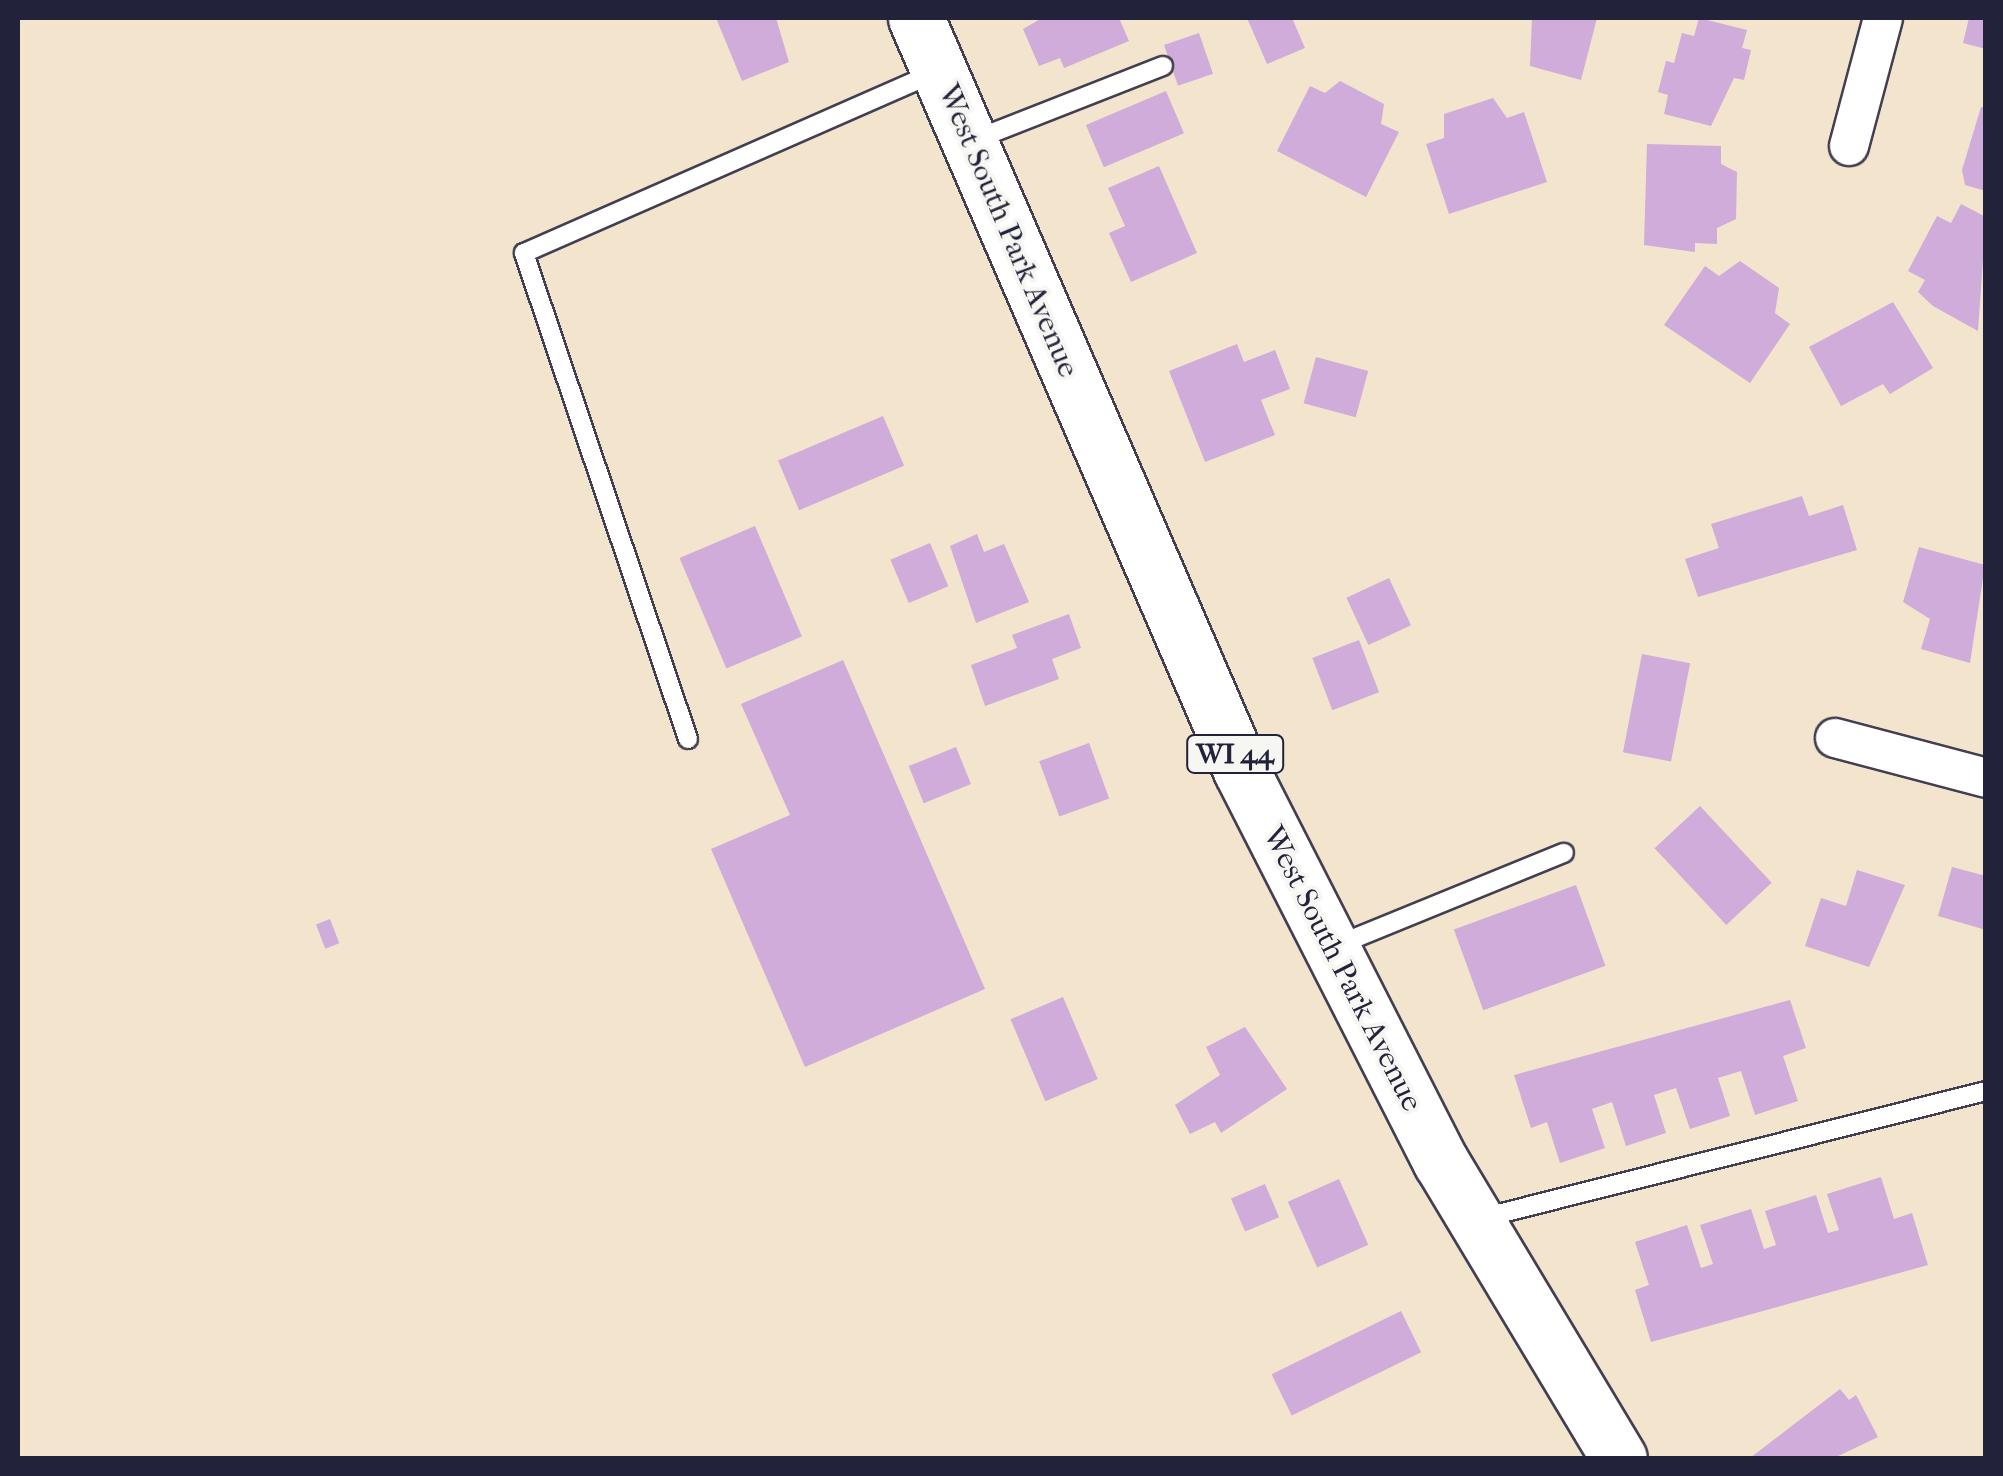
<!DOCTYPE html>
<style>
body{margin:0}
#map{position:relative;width:2003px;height:1476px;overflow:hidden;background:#f3e4cd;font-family:"IM FELL French Canon",serif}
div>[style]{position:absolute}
.building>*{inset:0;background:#cfacda;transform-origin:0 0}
.roads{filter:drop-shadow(2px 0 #413f51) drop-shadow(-2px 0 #413f51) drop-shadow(0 2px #413f51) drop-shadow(0 -2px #413f51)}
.service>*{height:18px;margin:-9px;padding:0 9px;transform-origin:9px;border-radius:9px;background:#fff}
.minor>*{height:38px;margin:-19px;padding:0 19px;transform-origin:19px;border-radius:19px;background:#fff}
.primary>*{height:55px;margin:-27.5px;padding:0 27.5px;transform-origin:27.5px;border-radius:27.5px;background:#fff}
span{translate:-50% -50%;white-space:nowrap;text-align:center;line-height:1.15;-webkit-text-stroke:8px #f6f6f2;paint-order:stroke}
.shield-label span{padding:2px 8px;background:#f6f6f2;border:2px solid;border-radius:8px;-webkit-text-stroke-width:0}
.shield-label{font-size:28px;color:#22223b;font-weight:700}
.street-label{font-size:30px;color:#22223b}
.frame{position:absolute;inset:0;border:20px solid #22223b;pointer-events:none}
</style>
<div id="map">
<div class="building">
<div style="clip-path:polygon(716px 18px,776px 18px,789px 62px,742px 81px)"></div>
<div style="clip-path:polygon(1042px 18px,1119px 18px,1129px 41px,1064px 68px,1060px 58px,1039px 66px,1023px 29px)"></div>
<div style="clip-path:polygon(1247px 18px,1292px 18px,1305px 48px,1267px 64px)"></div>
<div style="clip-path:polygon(1532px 18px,1597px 18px,1581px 80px,1530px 66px)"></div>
<div style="clip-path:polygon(1699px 18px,1747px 30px,1742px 48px,1751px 50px,1744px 80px,1734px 78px,1711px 126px,1664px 114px,1668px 95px,1658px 92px,1666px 61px,1674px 63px,1682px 33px,1694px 36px)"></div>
<div style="clip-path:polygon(1969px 18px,1986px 18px,1986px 49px,1963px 43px)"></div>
<div style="left:1199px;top:33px;width:43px;height:37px;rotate:71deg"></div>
<div style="clip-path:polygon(1340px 81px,1384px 104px,1381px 124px,1399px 132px,1366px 197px,1277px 151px,1310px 86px,1325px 93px)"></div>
<div style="left:1166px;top:91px;width:46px;height:87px;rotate:67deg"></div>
<div style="clip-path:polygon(1493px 98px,1507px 118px,1524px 112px,1547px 182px,1449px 214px,1426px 144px,1444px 138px,1444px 114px)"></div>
<div style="clip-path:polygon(1981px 107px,1986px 108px,1986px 191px,1965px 185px,1962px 170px)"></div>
<div style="clip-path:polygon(1647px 144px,1721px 146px,1721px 164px,1737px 172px,1736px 219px,1717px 228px,1717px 244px,1695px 243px,1695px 252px,1644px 245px)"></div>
<div style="clip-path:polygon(1159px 166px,1197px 253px,1131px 282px,1109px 233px,1125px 226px,1108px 188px)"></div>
<div style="clip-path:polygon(1961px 204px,1986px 217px,1978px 331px,1933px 306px,1918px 292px,1925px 280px,1908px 271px,1937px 216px,1951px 223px)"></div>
<div style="clip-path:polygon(1740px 261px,1779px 288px,1775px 313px,1790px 324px,1750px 383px,1664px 325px,1705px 266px,1719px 276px)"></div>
<div style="clip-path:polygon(1893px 302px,1933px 368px,1890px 394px,1883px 384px,1841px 406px,1809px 347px)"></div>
<div style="clip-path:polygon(1237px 344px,1244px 362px,1275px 350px,1290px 389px,1261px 400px,1275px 435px,1205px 462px,1169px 371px)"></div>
<div style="left:1316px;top:357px;width:54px;height:48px;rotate:15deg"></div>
<div style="left:883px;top:416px;width:54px;height:114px;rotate:67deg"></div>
<div style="clip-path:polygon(1802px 496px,1809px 516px,1843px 505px,1857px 550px,1698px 597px,1685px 559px,1719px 548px,1711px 524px)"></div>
<div style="left:755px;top:526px;width:120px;height:82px;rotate:67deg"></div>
<div style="clip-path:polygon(977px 534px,984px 552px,1004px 544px,1029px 602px,976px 623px,950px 546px)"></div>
<div style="left:930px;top:543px;width:47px;height:43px;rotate:67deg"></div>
<div style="clip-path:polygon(1919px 547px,1985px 565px,1970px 663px,1921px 649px,1930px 619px,1903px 602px)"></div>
<div style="left:1389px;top:578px;width:52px;height:47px;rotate:65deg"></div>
<div style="clip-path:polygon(1069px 614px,1081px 648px,1052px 659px,1059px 679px,985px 706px,971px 665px,1017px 648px,1012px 635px)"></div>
<div style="left:1359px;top:640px;width:56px;height:50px;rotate:69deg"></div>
<div style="left:1642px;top:654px;width:49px;height:100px;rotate:11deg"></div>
<div style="clip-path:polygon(843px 660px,985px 989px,805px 1067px,711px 849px,790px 815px,741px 704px)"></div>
<div style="left:1089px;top:743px;width:59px;height:53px;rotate:70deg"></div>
<div style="left:956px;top:747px;width:40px;height:51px;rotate:68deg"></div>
<div style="left:1700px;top:806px;width:105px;height:62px;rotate:47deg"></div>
<div style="clip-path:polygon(1952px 867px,1986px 876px,1986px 930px,1938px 916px)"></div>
<div style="clip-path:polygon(1857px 870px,1905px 885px,1869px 967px,1805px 946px,1821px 898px,1846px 906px)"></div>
<div style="left:1576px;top:885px;width:86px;height:130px;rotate:70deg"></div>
<div style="left:330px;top:919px;width:26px;height:15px;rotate:69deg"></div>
<div style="left:1063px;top:997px;width:89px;height:57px;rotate:67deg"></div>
<div style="clip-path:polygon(1790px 1000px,1806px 1048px,1783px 1056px,1798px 1101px,1755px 1115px,1741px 1071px,1718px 1078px,1730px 1116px,1690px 1129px,1676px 1088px,1654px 1095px,1666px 1133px,1626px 1146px,1612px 1102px,1592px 1109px,1605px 1148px,1560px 1163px,1547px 1122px,1531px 1128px,1514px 1075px)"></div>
<div style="clip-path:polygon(1245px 1027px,1287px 1089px,1221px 1133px,1215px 1122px,1190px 1134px,1175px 1105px,1220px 1075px,1206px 1047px)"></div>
<div style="clip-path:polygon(1881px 1177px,1894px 1219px,1912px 1213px,1928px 1265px,1651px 1342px,1635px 1290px,1649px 1285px,1635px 1242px,1687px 1225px,1701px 1268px,1713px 1264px,1700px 1225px,1751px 1209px,1764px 1249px,1776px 1245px,1765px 1211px,1816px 1195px,1828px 1233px,1839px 1230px,1827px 1194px)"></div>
<div style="left:1339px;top:1179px;width:72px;height:56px;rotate:66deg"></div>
<div style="left:1265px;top:1184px;width:36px;height:37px;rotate:67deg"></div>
<div style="left:1401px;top:1311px;width:46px;height:144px;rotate:64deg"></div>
<div style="clip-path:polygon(1840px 1389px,1849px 1400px,1856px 1395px,1878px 1437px,1834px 1458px,1750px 1458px)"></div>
</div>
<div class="roads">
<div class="service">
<div style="left:974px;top:140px;width:203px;rotate:-21.4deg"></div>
<div style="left:688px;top:739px;width:513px;rotate:-108.65deg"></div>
<div style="left:524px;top:253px;width:448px;rotate:-23.7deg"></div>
<div style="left:1338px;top:945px;width:244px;rotate:-22.2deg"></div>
<div style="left:1482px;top:1218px;width:520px;rotate:-14.14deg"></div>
</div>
<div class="minor">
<div style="left:1849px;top:146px;width:132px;rotate:-75.1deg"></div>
<div style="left:1835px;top:738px;width:156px;rotate:14.8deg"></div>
</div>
<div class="primary">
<div style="left:916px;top:18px;width:819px;rotate:66.63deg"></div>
<div style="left:1241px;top:770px;width:440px;rotate:63deg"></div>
<div style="left:1441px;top:1162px;width:345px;rotate:59deg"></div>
</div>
</div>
<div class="shield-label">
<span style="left:1235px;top:754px">WI 44</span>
</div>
<div class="street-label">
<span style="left:1008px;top:231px;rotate:67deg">West South Park Avenue</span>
<span style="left:1342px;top:969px;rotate:63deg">West South Park Avenue</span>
</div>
<div class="frame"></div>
</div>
